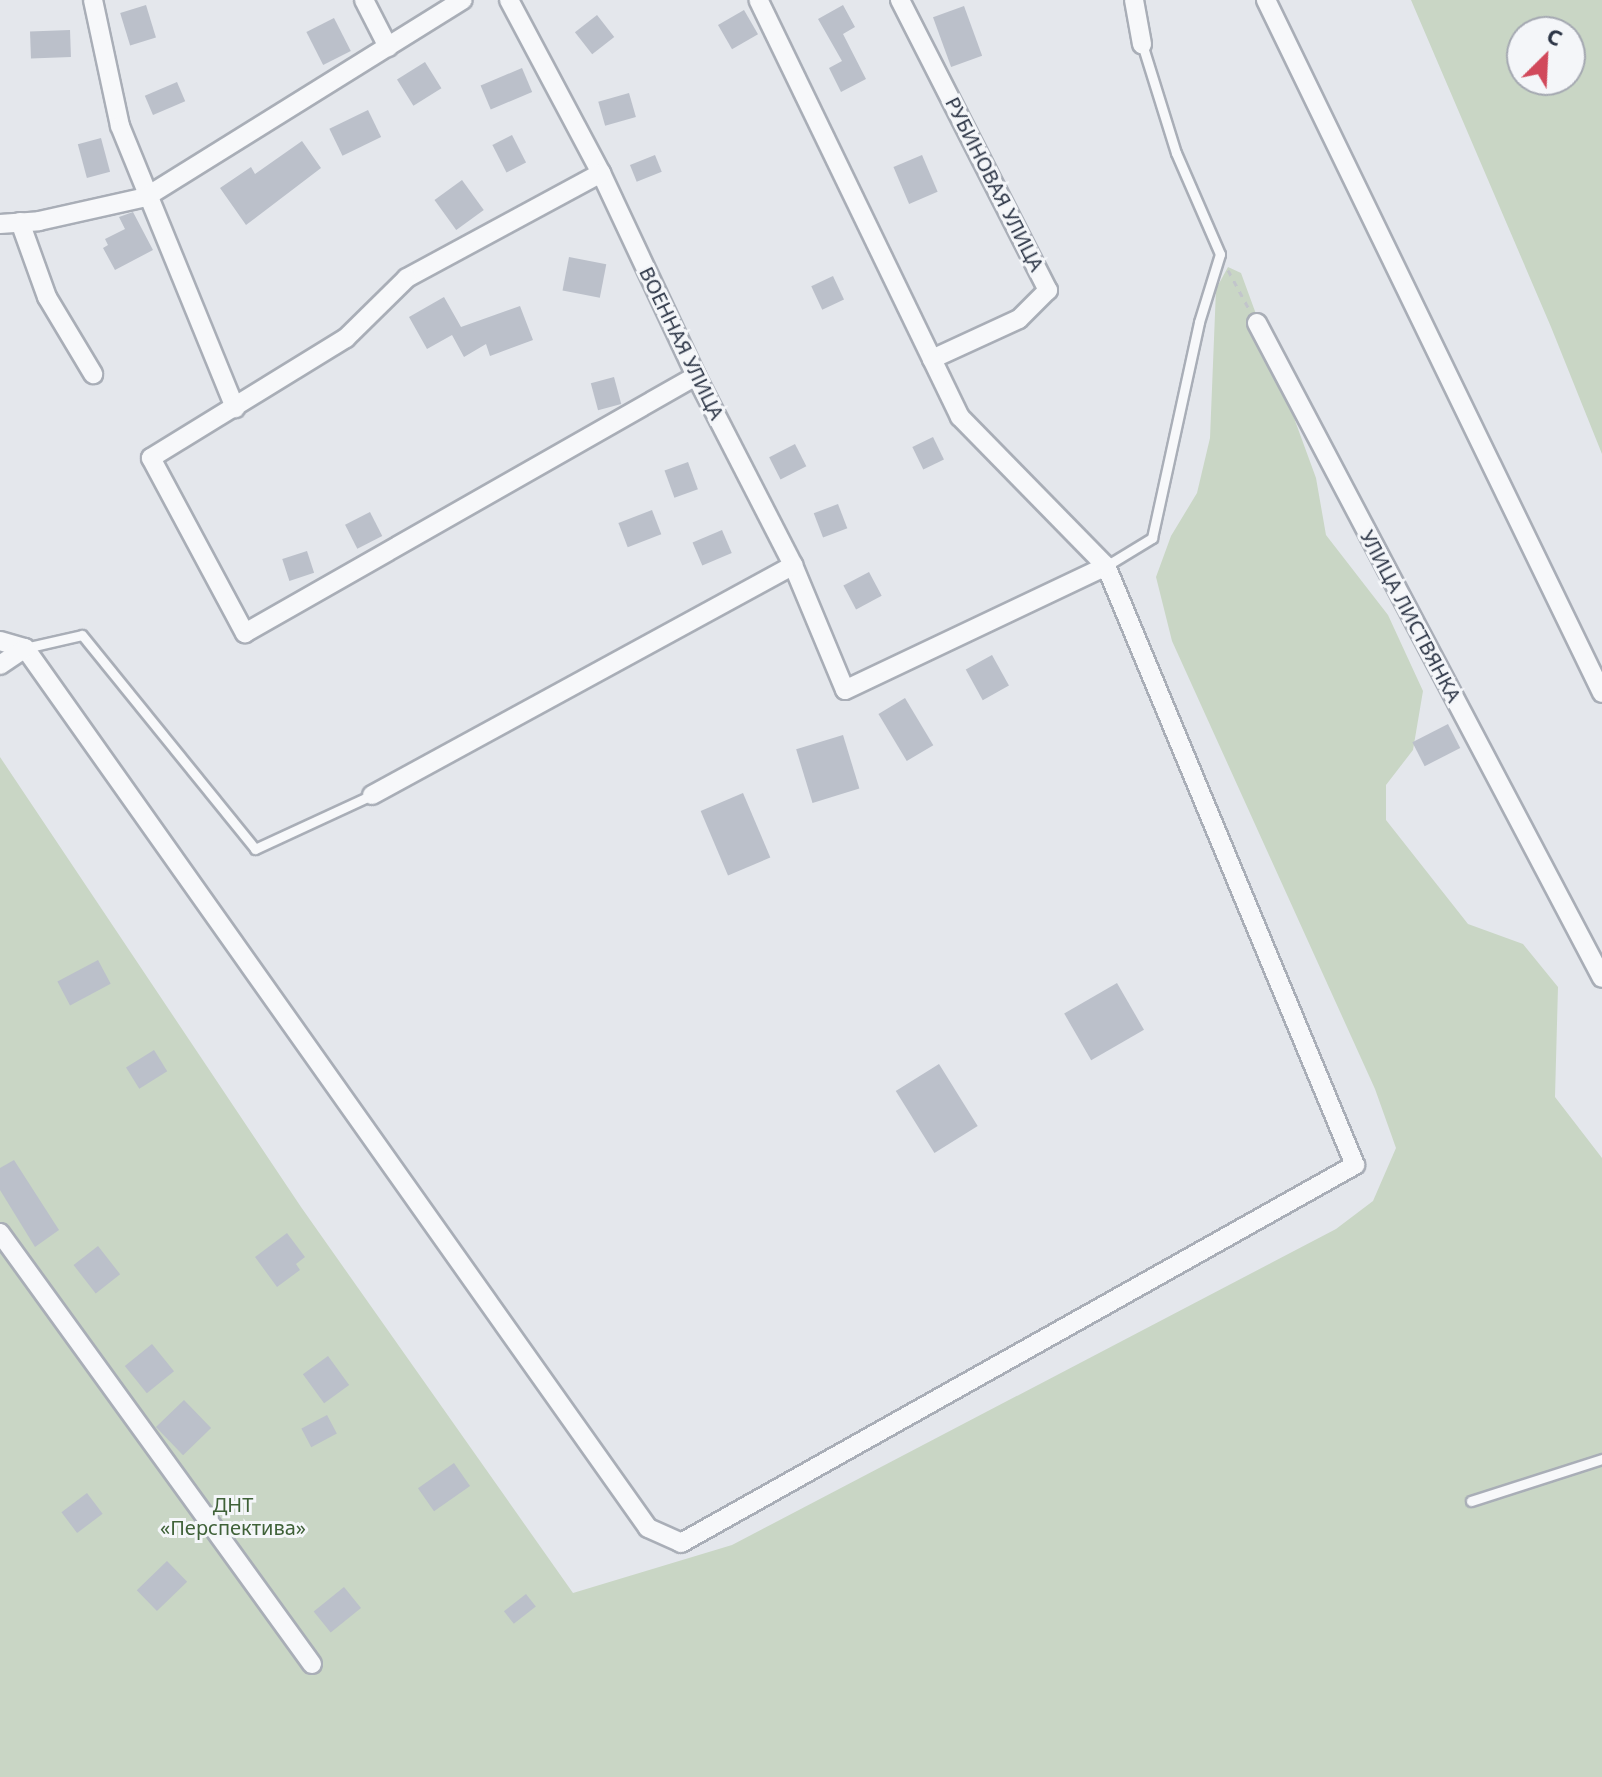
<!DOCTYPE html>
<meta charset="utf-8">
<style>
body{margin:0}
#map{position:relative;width:1602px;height:1777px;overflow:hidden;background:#e4e7ec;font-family:"Noto Sans",sans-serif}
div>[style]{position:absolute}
.green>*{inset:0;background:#c9d6c5}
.building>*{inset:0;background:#bbc0ca;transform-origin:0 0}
.path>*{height:3px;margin-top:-1.5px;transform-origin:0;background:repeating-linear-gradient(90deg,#c2c5cb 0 6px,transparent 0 12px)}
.roads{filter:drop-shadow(2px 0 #a9aeb7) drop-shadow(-2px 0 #a9aeb7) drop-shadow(0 2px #a9aeb7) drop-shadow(0 -2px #a9aeb7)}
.lane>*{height:9px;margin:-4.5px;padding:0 4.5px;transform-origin:4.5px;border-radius:4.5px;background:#f7f8fa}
.street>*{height:18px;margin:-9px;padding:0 9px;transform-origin:9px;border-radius:9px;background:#f7f8fa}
span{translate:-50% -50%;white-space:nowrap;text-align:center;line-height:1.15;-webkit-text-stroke:6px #f4f6f9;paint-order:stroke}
.street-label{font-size:20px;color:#2b3445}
.park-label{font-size:20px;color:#3f6138}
.north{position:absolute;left:1506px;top:16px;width:80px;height:80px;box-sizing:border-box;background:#f4f6f9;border:2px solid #a4a8b1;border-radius:50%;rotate:24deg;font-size:22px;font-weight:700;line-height:32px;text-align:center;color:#2b3445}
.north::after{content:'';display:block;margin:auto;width:28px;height:36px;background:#d1495b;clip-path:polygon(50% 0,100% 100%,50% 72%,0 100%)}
</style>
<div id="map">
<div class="green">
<div style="clip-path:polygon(evenodd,1411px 0,1602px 0,1602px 454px,1551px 327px,1411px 0,1522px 32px,1570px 32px,1570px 80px,1522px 80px,1522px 32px)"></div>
<div style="clip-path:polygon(1228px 267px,1241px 273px,1316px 478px,1326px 535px,1388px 615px,1423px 691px,1413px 750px,1386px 785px,1386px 820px,1468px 924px,1523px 944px,1558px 987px,1555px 1097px,1602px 1158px,1602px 1777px,0 1777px,0 757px,301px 1207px,573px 1593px,732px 1545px,1336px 1229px,1373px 1201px,1396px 1148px,1375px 1089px,1172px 641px,1156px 577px,1171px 536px,1197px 493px,1210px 438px,1216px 289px)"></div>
</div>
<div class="building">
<div style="left:146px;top:5px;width:34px;height:27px;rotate:73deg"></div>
<div style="clip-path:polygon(843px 5px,855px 27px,843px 34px,866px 79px,841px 92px,829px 68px,842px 61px,818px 19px)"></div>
<div style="left:964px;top:6px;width:53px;height:33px;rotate:70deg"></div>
<div style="left:744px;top:10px;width:28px;height:30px;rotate:60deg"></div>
<div style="left:597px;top:15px;width:28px;height:28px;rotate:52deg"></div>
<div style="left:334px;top:18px;width:37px;height:31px;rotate:63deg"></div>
<div style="left:70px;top:30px;width:27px;height:40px;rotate:88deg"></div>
<div style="left:425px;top:62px;width:31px;height:33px;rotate:58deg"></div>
<div style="left:522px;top:68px;width:26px;height:45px;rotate:67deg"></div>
<div style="left:177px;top:82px;width:21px;height:35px;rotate:67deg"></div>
<div style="left:629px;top:93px;width:25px;height:32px;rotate:74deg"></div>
<div style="left:368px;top:110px;width:30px;height:43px;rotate:64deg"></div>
<div style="left:512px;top:135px;width:31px;height:22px;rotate:63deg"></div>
<div style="left:101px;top:138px;width:35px;height:24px;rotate:75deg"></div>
<div style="clip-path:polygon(302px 141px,321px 168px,246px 225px,220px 188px,251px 167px,255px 174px)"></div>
<div style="left:655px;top:155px;width:18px;height:27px;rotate:68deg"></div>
<div style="left:922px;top:155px;width:40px;height:31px;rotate:67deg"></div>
<div style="left:462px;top:180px;width:37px;height:34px;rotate:54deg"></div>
<div style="clip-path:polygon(133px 212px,153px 250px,115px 270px,103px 248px,108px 245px,105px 239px,125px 229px,119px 217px)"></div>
<div style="left:569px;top:257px;width:38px;height:34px;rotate:11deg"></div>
<div style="left:833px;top:276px;width:26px;height:24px;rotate:65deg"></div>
<div style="clip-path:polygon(444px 297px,461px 327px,520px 306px,533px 340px,490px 356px,486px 344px,464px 357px,452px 335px,427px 349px,409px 317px)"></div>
<div style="left:614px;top:377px;width:28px;height:24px;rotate:75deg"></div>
<div style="left:933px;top:437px;width:25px;height:23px;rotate:64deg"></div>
<div style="left:795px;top:444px;width:25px;height:29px;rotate:63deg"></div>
<div style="left:688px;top:462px;width:29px;height:25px;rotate:70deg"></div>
<div style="left:838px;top:504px;width:26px;height:26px;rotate:69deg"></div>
<div style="left:652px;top:510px;width:26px;height:36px;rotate:69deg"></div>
<div style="left:370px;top:512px;width:27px;height:28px;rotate:63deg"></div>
<div style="left:722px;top:530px;width:25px;height:32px;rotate:67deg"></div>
<div style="left:307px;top:551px;width:23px;height:26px;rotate:72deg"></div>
<div style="left:869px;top:572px;width:27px;height:29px;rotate:62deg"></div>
<div style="left:992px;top:655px;width:35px;height:30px;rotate:61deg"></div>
<div style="left:905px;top:698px;width:55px;height:31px;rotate:59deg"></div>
<div style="left:1448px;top:724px;width:27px;height:40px;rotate:63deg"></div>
<div style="left:843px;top:735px;width:56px;height:49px;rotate:73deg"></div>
<div style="left:743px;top:793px;width:70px;height:46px;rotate:67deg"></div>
<div style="left:98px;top:960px;width:27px;height:46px;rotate:62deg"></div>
<div style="left:1117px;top:983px;width:54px;height:61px;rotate:60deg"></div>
<div style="left:154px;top:1050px;width:25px;height:33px;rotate:58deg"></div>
<div style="left:939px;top:1064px;width:73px;height:51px;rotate:58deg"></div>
<div style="clip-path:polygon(14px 1160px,59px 1230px,35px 1247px,0 1190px,0 1168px)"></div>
<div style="clip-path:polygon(287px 1233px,305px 1257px,296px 1264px,300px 1270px,277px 1287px,255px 1257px)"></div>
<div style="left:98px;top:1246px;width:36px;height:31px;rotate:52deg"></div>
<div style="left:152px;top:1344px;width:35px;height:35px;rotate:51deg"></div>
<div style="left:328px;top:1356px;width:36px;height:31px;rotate:54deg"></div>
<div style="left:184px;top:1400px;width:39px;height:39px;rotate:46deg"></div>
<div style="left:327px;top:1415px;width:21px;height:29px;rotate:62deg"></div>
<div style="left:454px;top:1463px;width:28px;height:44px;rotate:55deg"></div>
<div style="left:87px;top:1493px;width:26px;height:32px;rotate:53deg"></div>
<div style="left:167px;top:1561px;width:29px;height:42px;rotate:46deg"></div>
<div style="left:344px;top:1587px;width:27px;height:39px;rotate:51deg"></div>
<div style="left:526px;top:1594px;width:16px;height:28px;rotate:52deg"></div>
</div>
<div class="path">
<div style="left:1228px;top:270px;width:44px;rotate:61.7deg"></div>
</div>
<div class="roads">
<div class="lane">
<div style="left:1106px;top:566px;width:54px;rotate:-31.3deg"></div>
<div style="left:1152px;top:538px;width:221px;rotate:-77.7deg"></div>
<div style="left:1199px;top:322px;width:71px;rotate:-72.8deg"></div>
<div style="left:1220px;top:254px;width:110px;rotate:-113.5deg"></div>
<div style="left:1176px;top:153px;width:114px;rotate:-107.3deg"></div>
<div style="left:25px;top:648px;width:58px;rotate:-12.8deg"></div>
<div style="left:82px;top:635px;width:275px;rotate:51deg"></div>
<div style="left:255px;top:849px;width:129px;rotate:-24.8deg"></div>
<div style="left:1471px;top:1501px;width:138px;rotate:-17.8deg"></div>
</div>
<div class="street">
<div style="left:93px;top:0;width:129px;rotate:77.9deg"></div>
<div style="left:120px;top:126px;width:305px;rotate:67.8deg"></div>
<div style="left:364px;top:0;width:53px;rotate:62.9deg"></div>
<div style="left:509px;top:0;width:196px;rotate:62deg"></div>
<div style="left:601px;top:173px;width:224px;rotate:64.9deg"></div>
<div style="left:696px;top:376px;width:212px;rotate:62.8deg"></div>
<div style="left:793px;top:565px;width:135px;rotate:67.4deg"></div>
<div style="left:845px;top:690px;width:289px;rotate:-25.4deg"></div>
<div style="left:900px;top:0;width:326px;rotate:63deg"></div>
<div style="left:1048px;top:290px;width:41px;rotate:135deg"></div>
<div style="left:1019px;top:319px;width:96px;rotate:155.3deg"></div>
<div style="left:1134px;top:0;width:45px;rotate:79.7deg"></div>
<div style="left:1266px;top:0;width:770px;rotate:64.13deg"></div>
<div style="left:601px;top:173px;width:221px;rotate:151.6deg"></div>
<div style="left:407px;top:278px;width:86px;rotate:135.5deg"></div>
<div style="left:346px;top:338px;width:229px;rotate:148.4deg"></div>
<div style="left:151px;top:458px;width:199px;rotate:61.8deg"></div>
<div style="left:245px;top:633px;width:519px;rotate:-29.68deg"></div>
<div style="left:20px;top:222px;width:80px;rotate:70.2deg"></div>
<div style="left:47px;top:297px;width:90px;rotate:59.1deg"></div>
<div style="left:0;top:224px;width:39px;rotate:-4deg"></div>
<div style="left:39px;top:221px;width:110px;rotate:-12.6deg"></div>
<div style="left:146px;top:197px;width:373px;rotate:-31.9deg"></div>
<div style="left:1257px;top:323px;width:740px;rotate:62.22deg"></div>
<div style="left:0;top:641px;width:26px;rotate:16deg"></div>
<div style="left:25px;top:648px;width:1078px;rotate:54.7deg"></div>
<div style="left:648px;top:1528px;width:36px;rotate:24deg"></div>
<div style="left:681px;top:1543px;width:773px;rotate:-29.29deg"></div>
<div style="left:1355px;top:1165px;width:649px;rotate:-112.57deg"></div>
<div style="left:1106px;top:566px;width:209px;rotate:-134.4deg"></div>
<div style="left:960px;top:417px;width:463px;rotate:-115.8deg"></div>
<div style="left:0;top:665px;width:30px;rotate:-34deg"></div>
<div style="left:372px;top:795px;width:480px;rotate:-28.6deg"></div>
<div style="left:0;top:1233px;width:532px;rotate:54.1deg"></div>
</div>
</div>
<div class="street-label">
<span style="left:995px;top:184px;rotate:63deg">РУБИНОВАЯ УЛИЦА</span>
<span style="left:682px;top:343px;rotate:64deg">ВОЕННАЯ УЛИЦА</span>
<span style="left:1411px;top:616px;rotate:62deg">УЛИЦА ЛИСТВЯНКА</span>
</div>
<div class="park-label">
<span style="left:233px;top:1516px">ДНТ<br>«Перспектива»</span>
</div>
<div class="north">С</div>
</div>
